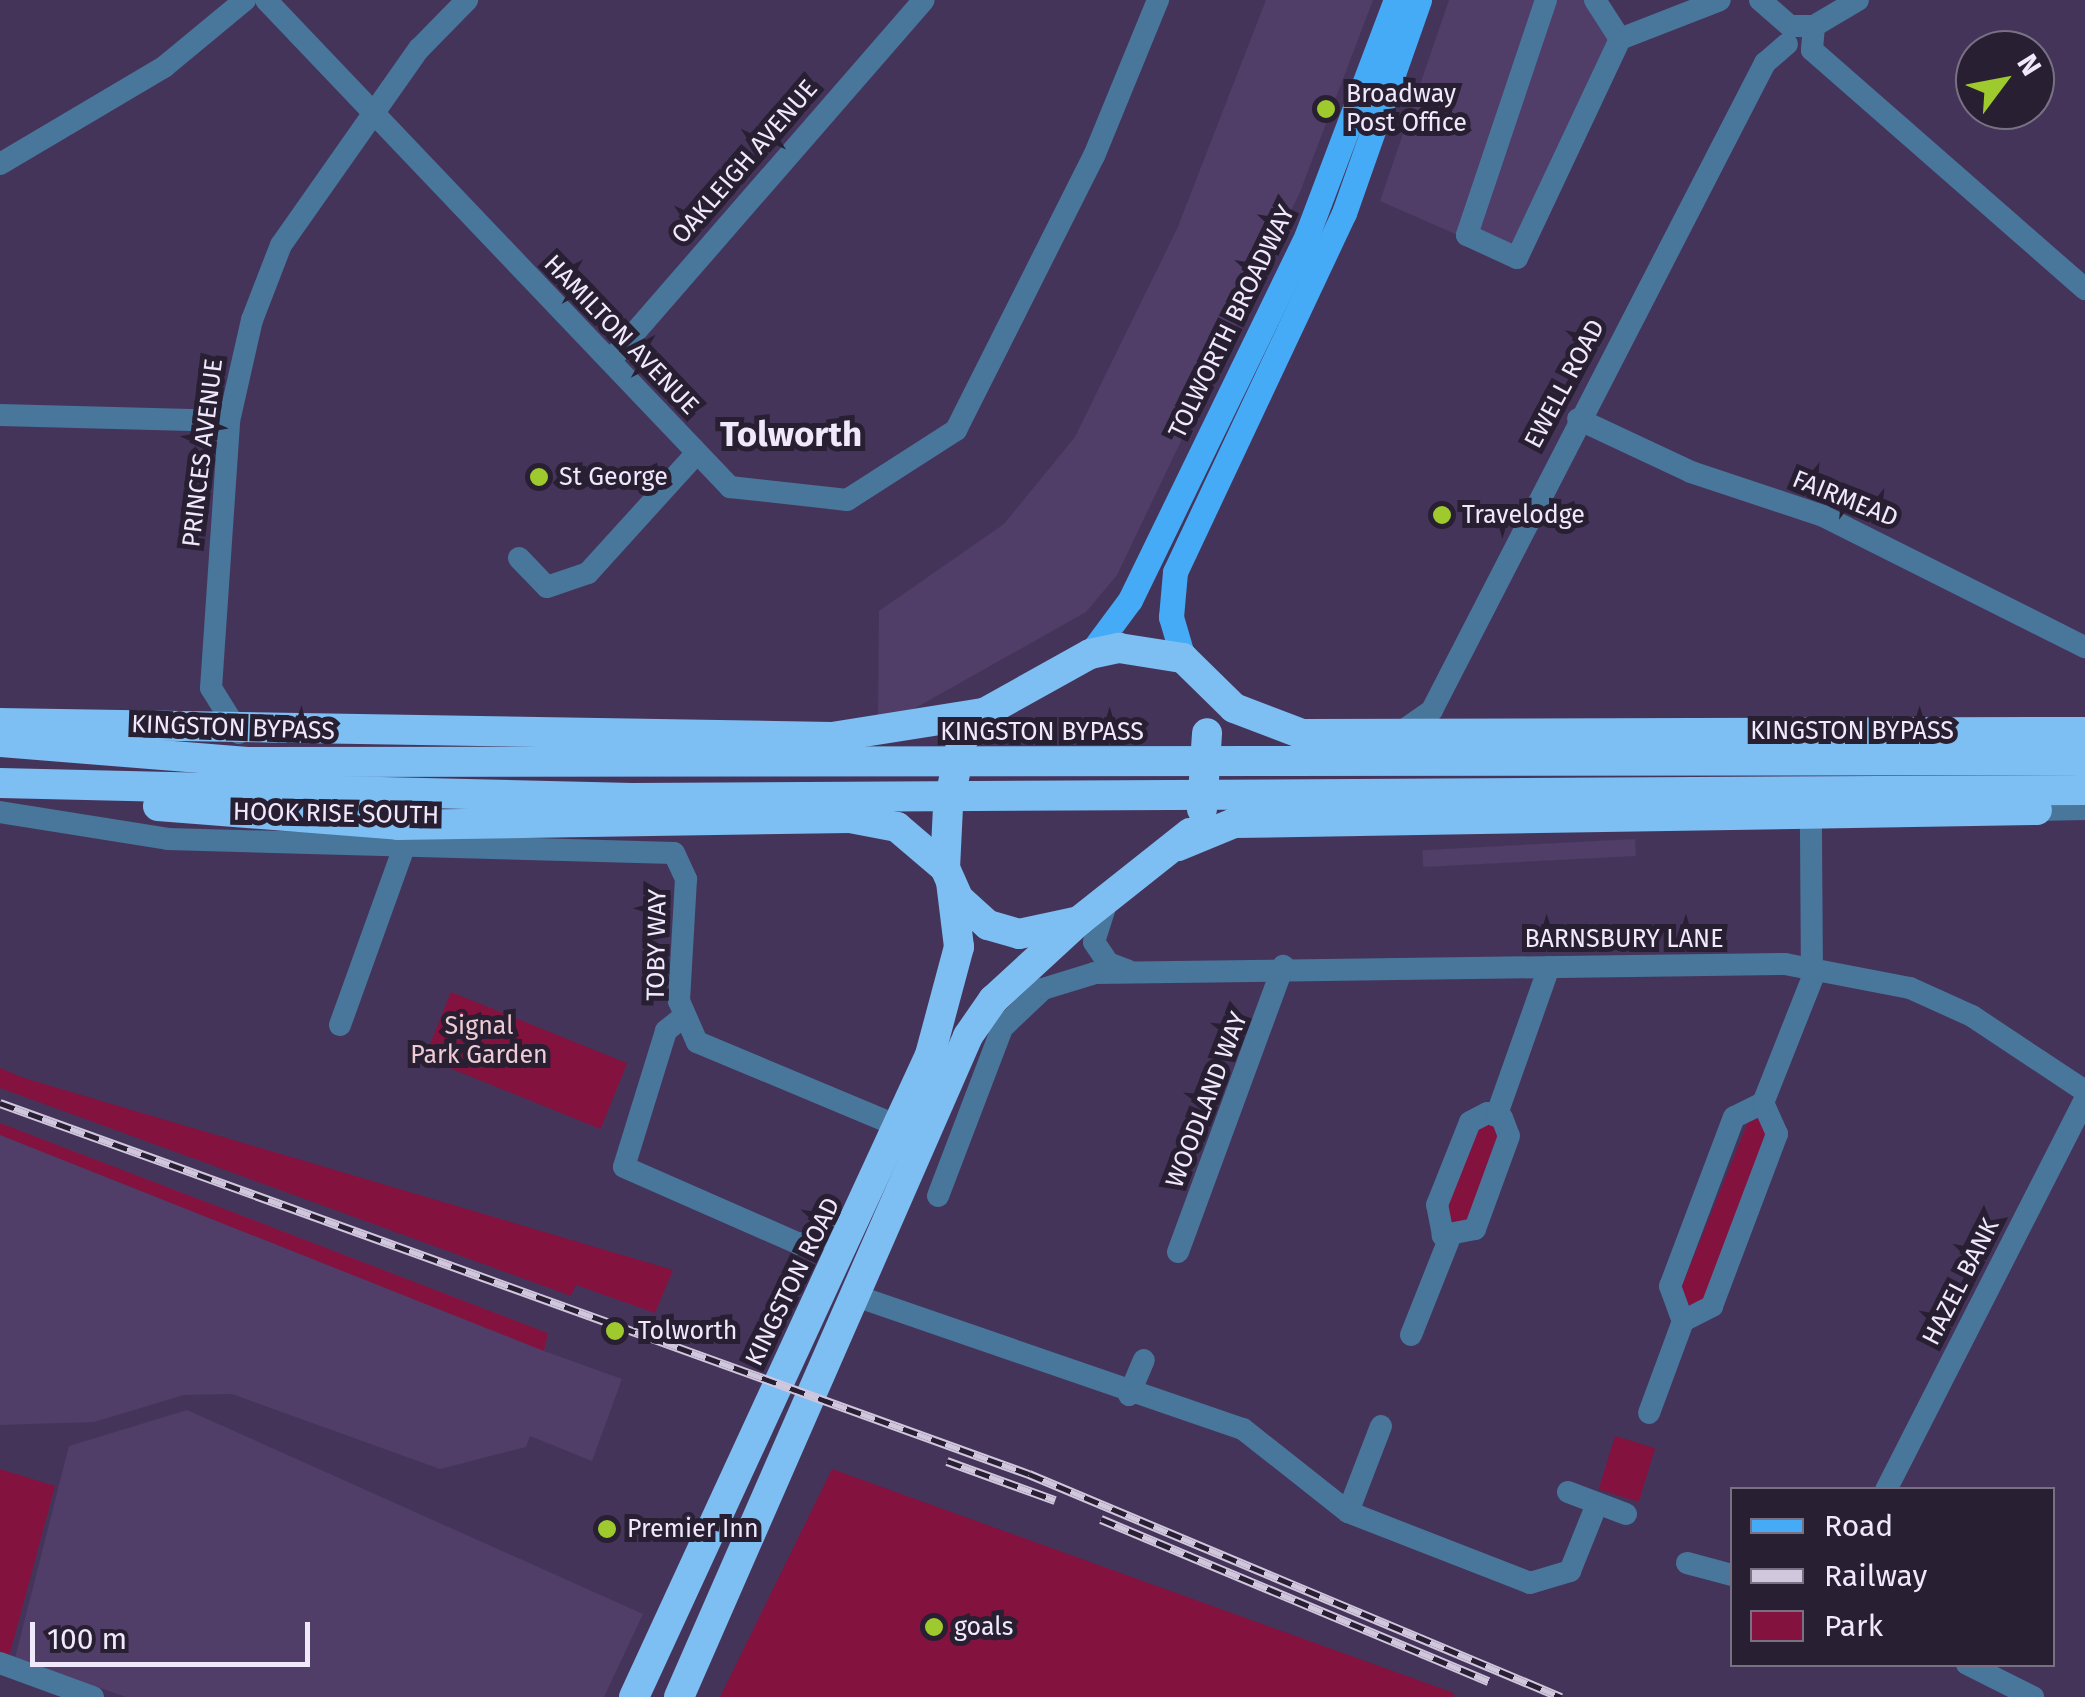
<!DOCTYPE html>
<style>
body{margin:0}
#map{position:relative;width:2085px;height:1697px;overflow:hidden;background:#45345a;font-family:"Fira Sans",sans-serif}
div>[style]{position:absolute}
.built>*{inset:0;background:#503d68;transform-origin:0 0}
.green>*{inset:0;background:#84123f;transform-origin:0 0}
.minor>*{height:22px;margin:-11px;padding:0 11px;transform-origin:11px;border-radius:11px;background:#49769b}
.major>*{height:25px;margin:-12.5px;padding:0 12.5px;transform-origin:12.5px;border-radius:12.5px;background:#46abf6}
.highway>*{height:30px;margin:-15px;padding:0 15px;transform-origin:15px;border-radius:15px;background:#7dbef3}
.rail>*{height:9px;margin-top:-4.5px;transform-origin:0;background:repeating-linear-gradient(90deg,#282032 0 15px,#d0c7dd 0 30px);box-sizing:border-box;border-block:2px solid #d0c7dd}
.highway-bridge>*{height:30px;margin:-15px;padding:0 15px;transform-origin:15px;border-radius:15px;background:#7dbef3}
.dots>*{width:28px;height:28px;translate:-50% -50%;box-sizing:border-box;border:5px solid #282032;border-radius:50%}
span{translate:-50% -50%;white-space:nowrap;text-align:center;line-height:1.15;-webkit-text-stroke:10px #282032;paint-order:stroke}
.poi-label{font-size:25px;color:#f0e9fc}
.left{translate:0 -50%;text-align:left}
.street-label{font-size:25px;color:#f0e9fc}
.park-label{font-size:25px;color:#efccd3}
.district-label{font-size:35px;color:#f0e9fc;font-weight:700}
.legend{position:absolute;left:1730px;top:1487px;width:325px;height:180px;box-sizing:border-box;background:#282032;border:2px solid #787083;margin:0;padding:12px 18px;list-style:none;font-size:30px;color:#f0e9fc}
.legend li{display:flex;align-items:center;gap:20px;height:50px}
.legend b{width:50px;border:2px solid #787083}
.north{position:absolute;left:1955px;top:30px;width:100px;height:100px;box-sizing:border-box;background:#282032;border:2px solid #787083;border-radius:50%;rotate:58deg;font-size:28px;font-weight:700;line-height:40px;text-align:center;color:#f0e9fc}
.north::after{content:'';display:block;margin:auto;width:35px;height:45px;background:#9fca2d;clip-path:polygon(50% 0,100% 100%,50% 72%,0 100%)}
.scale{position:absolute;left:30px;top:1622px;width:280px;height:45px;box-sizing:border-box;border:5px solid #f0e9fc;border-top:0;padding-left:12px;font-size:30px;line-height:35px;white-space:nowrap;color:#f0e9fc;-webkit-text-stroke:8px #282032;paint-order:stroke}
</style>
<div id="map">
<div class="built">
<div style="clip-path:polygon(1266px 0,1373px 0,1300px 192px,1117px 575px,1086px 612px,894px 720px,878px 715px,879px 611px,1004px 524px,1075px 437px,1177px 229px)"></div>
<div style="clip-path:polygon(1449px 0,1585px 0,1612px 39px,1508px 257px,1380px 201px)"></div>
<div style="left:1635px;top:839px;width:17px;height:213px;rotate:87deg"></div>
<div style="clip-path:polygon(0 1123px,548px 1333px,544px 1351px,622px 1379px,592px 1461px,530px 1436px,526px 1447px,440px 1469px,232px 1394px,184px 1395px,94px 1422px,0 1425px)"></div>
<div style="clip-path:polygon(187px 1410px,643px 1614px,604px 1697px,126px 1697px,15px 1658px,69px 1446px)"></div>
</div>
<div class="green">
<div style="left:451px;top:992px;width:190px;height:71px;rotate:22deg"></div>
<div style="clip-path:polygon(0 1068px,24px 1078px,673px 1270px,655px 1313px,576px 1285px,571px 1296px,0 1088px)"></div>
<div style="clip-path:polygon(1752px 1112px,1769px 1124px,1712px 1294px,1690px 1306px,1679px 1293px)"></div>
<div style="clip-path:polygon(1482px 1122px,1500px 1128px,1473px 1221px,1455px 1228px,1444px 1208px)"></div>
<div style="clip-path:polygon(0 1123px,548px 1333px,544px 1351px,0 1135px)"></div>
<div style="left:1615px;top:1436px;width:42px;height:56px;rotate:17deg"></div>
<div style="clip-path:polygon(0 1469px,55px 1486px,9px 1657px,0 1654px)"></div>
<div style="clip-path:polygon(832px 1469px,1454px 1693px,1454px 1697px,720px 1697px)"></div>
</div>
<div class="minor">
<div style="left:266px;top:0;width:673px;rotate:46.39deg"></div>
<div style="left:730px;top:487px;width:118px;rotate:6.3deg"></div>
<div style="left:847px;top:500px;width:130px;rotate:-32.7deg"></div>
<div style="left:956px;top:430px;width:307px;rotate:-63.3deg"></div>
<div style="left:1094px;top:156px;width:169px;rotate:-67.7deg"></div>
<div style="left:1546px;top:0;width:248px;rotate:108.6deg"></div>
<div style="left:1467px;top:235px;width:55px;rotate:24.7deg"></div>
<div style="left:1517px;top:258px;width:242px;rotate:-64.8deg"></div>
<div style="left:1620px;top:39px;width:107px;rotate:-21.3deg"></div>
<div style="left:1595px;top:0;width:46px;rotate:57.3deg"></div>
<div style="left:1760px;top:0;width:40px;rotate:41deg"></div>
<div style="left:1790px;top:26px;width:24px"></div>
<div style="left:1814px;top:26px;width:24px;rotate:95deg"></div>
<div style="left:1814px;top:26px;width:51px;rotate:-30.6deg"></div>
<div style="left:1812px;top:50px;width:363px;rotate:41.2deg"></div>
<div style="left:0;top:164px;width:191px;rotate:-30.6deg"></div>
<div style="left:164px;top:67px;width:105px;rotate:-39.6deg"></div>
<div style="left:610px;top:361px;width:478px;rotate:-49deg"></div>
<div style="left:0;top:415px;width:229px;rotate:1.5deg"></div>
<div style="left:1578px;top:419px;width:125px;rotate:25.1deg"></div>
<div style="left:1691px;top:472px;width:139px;rotate:18.4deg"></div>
<div style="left:1823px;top:516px;width:293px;rotate:26.6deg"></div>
<div style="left:519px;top:558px;width:40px;rotate:46deg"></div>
<div style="left:547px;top:587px;width:43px;rotate:-18.9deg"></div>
<div style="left:588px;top:573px;width:162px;rotate:-47.8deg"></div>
<div style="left:1401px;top:732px;width:38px;rotate:-35deg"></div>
<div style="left:1432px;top:710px;width:728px;rotate:-62.77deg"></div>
<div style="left:1765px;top:63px;width:29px;rotate:-41deg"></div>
<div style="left:239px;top:733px;width:53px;rotate:-121.9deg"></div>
<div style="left:211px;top:688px;width:268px;rotate:-86.1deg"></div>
<div style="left:229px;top:421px;width:104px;rotate:-77.2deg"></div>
<div style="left:252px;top:320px;width:80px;rotate:-68.9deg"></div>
<div style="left:281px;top:245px;width:240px;rotate:-54.9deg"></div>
<div style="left:419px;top:49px;width:69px;rotate:-45.6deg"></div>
<div style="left:2037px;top:810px;width:48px;rotate:-1.2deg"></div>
<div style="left:0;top:812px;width:170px;rotate:9.1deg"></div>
<div style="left:168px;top:839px;width:506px;rotate:1.58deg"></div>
<div style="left:674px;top:853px;width:29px;rotate:65deg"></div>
<div style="left:686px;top:879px;width:122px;rotate:93.3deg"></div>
<div style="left:679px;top:1001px;width:45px;rotate:66.3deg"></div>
<div style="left:697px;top:1042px;width:220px;rotate:22.7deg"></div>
<div style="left:1107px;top:901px;width:43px;rotate:107.6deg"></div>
<div style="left:1094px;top:942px;width:25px;rotate:56deg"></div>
<div style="left:1108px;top:963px;width:22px;rotate:21deg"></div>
<div style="left:683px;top:1017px;width:22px;rotate:141deg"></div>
<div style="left:666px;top:1031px;width:142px;rotate:107.2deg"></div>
<div style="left:624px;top:1167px;width:191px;rotate:23.7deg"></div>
<div style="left:799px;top:1244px;width:56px;rotate:-14.5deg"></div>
<div style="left:340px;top:1025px;width:195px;rotate:-70.2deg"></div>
<div style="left:1763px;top:1103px;width:32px;rotate:154deg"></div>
<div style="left:1734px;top:1117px;width:181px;rotate:110.7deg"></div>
<div style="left:1670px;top:1286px;width:37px;rotate:70deg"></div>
<div style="left:1683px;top:1321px;width:33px;rotate:-27deg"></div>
<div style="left:1712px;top:1306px;width:184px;rotate:-69.3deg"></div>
<div style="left:1777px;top:1134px;width:34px;rotate:-114deg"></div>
<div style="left:1763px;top:1103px;width:133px;rotate:-68.4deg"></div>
<div style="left:1812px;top:979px;width:162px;rotate:-90.4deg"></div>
<div style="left:1488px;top:1113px;width:15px;rotate:20deg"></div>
<div style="left:1502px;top:1118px;width:19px;rotate:69deg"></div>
<div style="left:1509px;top:1136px;width:99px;rotate:110.1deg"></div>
<div style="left:1475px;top:1229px;width:33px;rotate:169deg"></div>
<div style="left:1443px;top:1235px;width:31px;rotate:-101deg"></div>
<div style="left:1437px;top:1205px;width:89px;rotate:-68.3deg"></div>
<div style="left:1470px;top:1122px;width:20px;rotate:-27deg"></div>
<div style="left:1497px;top:1114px;width:156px;rotate:-70.5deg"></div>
<div style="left:938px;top:1196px;width:180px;rotate:-69.1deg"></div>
<div style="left:1002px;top:1028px;width:57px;rotate:-43.6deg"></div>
<div style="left:1043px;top:989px;width:54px;rotate:-17.1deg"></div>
<div style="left:1095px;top:973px;width:690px;rotate:-0.75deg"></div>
<div style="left:1785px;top:964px;width:127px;rotate:10.9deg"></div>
<div style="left:1910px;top:988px;width:68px;rotate:24.3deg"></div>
<div style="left:1972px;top:1016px;width:136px;rotate:33.6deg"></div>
<div style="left:1178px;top:1252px;width:305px;rotate:-69.8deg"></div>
<div style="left:859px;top:1297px;width:406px;rotate:19deg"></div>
<div style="left:1243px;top:1429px;width:134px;rotate:38.3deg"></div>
<div style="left:1348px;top:1512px;width:195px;rotate:21.3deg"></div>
<div style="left:1530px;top:1583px;width:42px;rotate:-16.7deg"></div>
<div style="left:1570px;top:1571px;width:72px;rotate:-68.1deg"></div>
<div style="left:1411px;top:1335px;width:105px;rotate:-68.3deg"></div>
<div style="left:1129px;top:1395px;width:38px;rotate:-67deg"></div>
<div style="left:1649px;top:1413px;width:98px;rotate:-69.7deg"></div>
<div style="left:1886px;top:1490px;width:439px;rotate:-63deg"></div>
<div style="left:1568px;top:1492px;width:62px;rotate:20.8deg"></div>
<div style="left:1348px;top:1512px;width:92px;rotate:-69deg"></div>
<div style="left:1687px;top:1563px;width:47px;rotate:14.9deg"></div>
<div style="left:0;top:1663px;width:99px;rotate:20.1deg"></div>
<div style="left:1967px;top:1664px;width:74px;rotate:26.6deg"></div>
</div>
<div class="major">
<div style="left:1090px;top:654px;width:67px;rotate:-53.5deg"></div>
<div style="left:1130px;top:600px;width:406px;rotate:-64.1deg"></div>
<div style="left:1307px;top:235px;width:251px;rotate:-69.3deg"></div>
<div style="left:1183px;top:658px;width:43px;rotate:-106.3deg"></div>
<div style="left:1171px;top:617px;width:45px;rotate:-84.9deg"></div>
<div style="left:1175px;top:572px;width:397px;rotate:-64.8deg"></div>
<div style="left:1344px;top:213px;width:226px;rotate:-70.6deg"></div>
</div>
<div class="highway">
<div style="left:0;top:723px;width:832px;rotate:0.96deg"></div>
<div style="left:832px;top:737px;width:154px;rotate:-9deg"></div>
<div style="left:962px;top:740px;width:35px;rotate:-51deg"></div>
<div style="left:984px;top:713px;width:121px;rotate:-29.1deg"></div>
<div style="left:1090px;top:654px;width:30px;rotate:-12deg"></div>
<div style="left:1119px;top:648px;width:65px;rotate:8.9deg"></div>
<div style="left:1183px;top:658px;width:71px;rotate:44.4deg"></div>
<div style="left:1234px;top:708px;width:73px;rotate:20.9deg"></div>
<div style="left:1302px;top:734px;width:783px;rotate:-0.15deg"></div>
<div style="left:0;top:742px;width:251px;rotate:4.6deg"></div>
<div style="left:250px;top:762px;width:1835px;rotate:-0.06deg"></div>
<div style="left:0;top:783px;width:632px;rotate:1.36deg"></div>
<div style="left:632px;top:798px;width:1453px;rotate:-0.32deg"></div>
<div style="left:158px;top:806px;width:241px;rotate:4.5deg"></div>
<div style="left:398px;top:825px;width:452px;rotate:-0.9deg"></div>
<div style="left:850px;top:818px;width:48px;rotate:10.8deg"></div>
<div style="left:897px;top:827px;width:63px;rotate:40.5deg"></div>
<div style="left:948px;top:807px;width:61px;rotate:92.8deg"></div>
<div style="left:945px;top:868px;width:34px;rotate:66deg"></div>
<div style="left:959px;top:899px;width:39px;rotate:42deg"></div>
<div style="left:988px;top:925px;width:32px;rotate:16deg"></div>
<div style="left:1019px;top:934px;width:61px;rotate:-12.2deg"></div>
<div style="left:1079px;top:921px;width:142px;rotate:-38.4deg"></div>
<div style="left:1178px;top:846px;width:61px;rotate:-22.3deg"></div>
<div style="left:1234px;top:823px;width:803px;rotate:-0.93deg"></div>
<div style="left:634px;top:1697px;width:707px;rotate:-65.25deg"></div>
<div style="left:930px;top:1055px;width:112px;rotate:-75deg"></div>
<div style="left:959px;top:947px;width:65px;rotate:-97deg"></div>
<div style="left:679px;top:1697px;width:721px;rotate:-66.38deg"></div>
<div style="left:968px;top:1036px;width:44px;rotate:-55.2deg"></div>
<div style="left:993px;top:1000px;width:117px;rotate:-42.6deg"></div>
</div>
<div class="rail">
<div style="left:0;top:1103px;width:1094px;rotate:19.83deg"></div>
<div style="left:1029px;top:1474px;width:577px;rotate:22.74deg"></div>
<div style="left:947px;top:1461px;width:115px;rotate:19.9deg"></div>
<div style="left:1101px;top:1519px;width:420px;rotate:22.7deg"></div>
</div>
<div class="highway-bridge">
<div style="left:948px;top:807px;width:68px;rotate:-78.2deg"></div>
<div style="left:1202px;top:809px;width:76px;rotate:-86.2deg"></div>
</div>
<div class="dots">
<div style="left:1326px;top:109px;background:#9fca2d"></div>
<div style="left:539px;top:477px;background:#9fca2d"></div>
<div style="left:1442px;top:515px;background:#9fca2d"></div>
<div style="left:615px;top:1331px;background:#9fca2d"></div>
<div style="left:607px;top:1529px;background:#9fca2d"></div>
<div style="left:934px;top:1627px;background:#9fca2d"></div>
</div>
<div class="poi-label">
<span class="left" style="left:1346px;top:109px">Broadway<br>Post Office</span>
<span class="left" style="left:559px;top:477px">St George</span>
<span class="left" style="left:1462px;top:515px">Travelodge</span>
<span class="left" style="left:638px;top:1331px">Tolworth</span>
<span class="left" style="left:627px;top:1529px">Premier Inn</span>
<span class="left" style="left:954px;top:1627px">goals</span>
</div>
<div class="street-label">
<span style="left:745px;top:162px;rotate:-49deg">OAKLEIGH AVENUE</span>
<span style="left:1232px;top:322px;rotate:-64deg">TOLWORTH BROADWAY</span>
<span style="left:621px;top:335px;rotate:46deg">HAMILTON AVENUE</span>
<span style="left:1565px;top:384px;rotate:-62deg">EWELL ROAD</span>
<span style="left:203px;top:453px;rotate:-83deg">PRINCES AVENUE</span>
<span style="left:1845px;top:499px;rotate:22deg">FAIRMEAD</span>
<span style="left:233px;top:728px;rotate:2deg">KINGSTON BYPASS</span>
<span style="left:1852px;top:731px">KINGSTON BYPASS</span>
<span style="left:1042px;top:732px">KINGSTON BYPASS</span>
<span style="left:336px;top:814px;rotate:1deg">HOOK RISE SOUTH</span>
<span style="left:1624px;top:939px">BARNSBURY LANE</span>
<span style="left:657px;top:945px;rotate:-89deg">TOBY WAY</span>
<span style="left:1207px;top:1100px;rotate:-69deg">WOODLAND WAY</span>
<span style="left:793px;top:1282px;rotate:-64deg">KINGSTON ROAD</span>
<span style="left:1961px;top:1282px;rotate:-63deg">HAZEL BANK</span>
</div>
<div class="park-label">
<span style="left:479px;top:1041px">Signal<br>Park Garden</span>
</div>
<div class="district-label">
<span style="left:791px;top:434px">Tolworth</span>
</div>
<ul class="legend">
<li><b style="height:12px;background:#46abf6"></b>Road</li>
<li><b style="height:12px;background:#d0c7dd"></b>Railway</li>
<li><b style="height:28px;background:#84123f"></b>Park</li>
</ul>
<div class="north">N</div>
<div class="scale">100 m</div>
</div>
